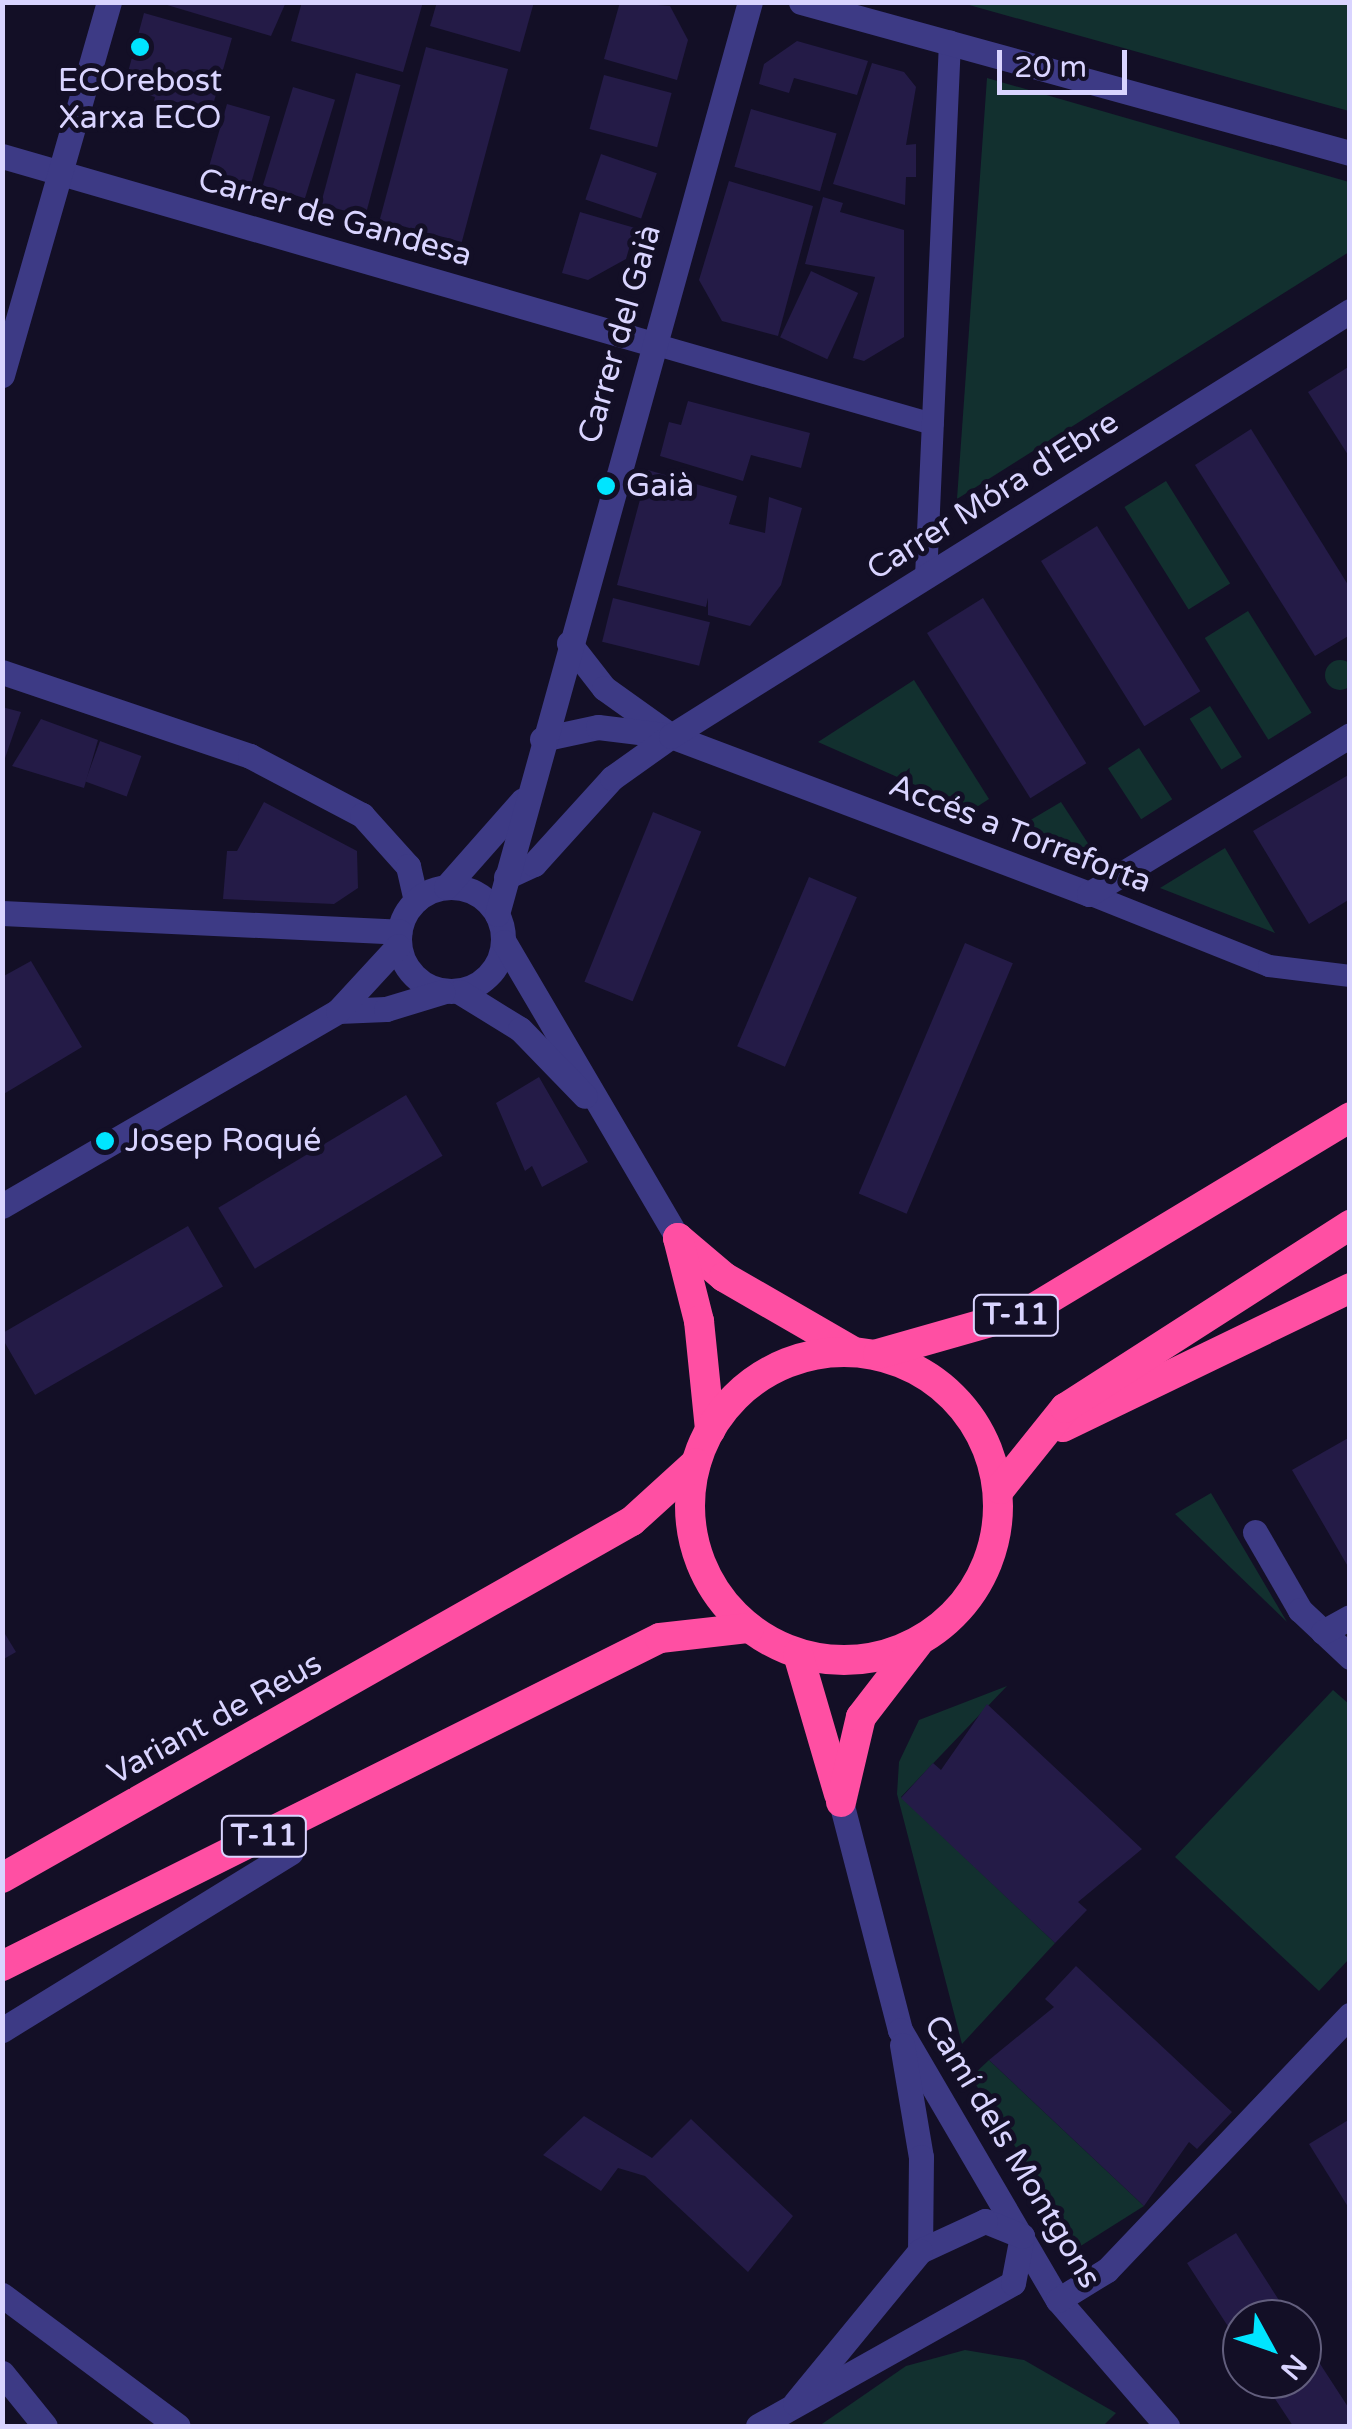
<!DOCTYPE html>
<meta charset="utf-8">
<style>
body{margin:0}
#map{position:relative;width:1352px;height:2429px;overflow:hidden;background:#130f26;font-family:"Varela Round",sans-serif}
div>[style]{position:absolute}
.green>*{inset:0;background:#12302f;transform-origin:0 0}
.round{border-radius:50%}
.building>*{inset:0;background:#241b47;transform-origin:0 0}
.lane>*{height:22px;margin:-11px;padding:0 11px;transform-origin:11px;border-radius:11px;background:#3d3a85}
.street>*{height:25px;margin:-12.5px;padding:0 12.5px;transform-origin:12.5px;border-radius:12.5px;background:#3d3a85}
.street>.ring{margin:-12.5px;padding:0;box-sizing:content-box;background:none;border:25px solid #3d3a85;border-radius:50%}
.highway>*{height:30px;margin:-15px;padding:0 15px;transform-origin:15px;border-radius:15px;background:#ff4fa3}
.highway>.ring{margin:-15px;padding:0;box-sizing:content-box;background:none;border:30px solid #ff4fa3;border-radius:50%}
.dots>*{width:28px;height:28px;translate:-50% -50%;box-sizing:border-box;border:5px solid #130f26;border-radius:50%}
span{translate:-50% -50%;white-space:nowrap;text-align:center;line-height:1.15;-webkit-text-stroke:10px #130f26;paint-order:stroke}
.shield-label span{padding:2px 8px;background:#130f26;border:2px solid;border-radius:8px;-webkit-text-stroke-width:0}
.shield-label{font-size:30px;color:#d9d4ff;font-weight:700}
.poi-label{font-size:32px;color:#d9d4ff}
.left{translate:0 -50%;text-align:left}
.street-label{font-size:32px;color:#d9d4ff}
.frame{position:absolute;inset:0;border:5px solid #d9d4ff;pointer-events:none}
.north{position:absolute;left:1222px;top:2299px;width:100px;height:100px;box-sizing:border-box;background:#130f26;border:2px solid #625e7d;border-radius:50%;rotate:130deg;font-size:28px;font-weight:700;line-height:40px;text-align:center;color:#d9d4ff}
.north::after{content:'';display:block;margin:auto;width:35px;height:45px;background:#00e5ff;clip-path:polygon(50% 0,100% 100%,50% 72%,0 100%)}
.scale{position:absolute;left:997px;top:50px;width:130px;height:45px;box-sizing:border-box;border:5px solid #d9d4ff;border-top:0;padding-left:12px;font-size:30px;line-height:35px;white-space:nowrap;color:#d9d4ff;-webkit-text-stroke:8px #130f26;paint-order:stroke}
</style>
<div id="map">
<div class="green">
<div style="clip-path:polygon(962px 3px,1349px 3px,1349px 111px)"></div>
<div style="clip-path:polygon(987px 78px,1349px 182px,1349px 252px,957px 499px)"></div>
<div style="left:1166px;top:481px;width:121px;height:49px;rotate:58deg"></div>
<div style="left:1248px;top:611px;width:120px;height:51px;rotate:58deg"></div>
<div class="round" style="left:1325px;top:660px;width:30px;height:30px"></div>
<div style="clip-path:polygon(914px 680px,989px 799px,972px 810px,818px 742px)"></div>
<div style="left:1210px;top:706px;width:60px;height:24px;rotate:58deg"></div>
<div style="left:1139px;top:748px;width:61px;height:37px;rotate:57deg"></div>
<div style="clip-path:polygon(1061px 802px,1091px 848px,1078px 855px,1017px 828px)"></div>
<div style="clip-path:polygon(1225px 848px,1275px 933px,1160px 888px)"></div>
<div style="clip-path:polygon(1211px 1493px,1287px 1622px,1175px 1514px)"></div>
<div style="clip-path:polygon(1007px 1686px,901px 1797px,1055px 1943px,962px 2044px,897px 1794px,899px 1762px,919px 1720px)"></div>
<div style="clip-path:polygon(1333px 1690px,1349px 1704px,1349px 1959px,1319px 1991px,1175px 1857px)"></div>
<div style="clip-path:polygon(989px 2060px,1144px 2206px,1079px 2247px,971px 2077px)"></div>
<div style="clip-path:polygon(965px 2350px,1024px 2360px,1116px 2413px,1103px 2426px,819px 2426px,906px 2366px)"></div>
</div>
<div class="building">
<div style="clip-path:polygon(157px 2px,286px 2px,271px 36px)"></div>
<div style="clip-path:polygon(302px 2px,423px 2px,403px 72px,291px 41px)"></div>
<div style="clip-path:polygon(437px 2px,534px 2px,520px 52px,430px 26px)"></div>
<div style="clip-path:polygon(620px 2px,670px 6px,688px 40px,677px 80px,604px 59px)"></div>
<div style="clip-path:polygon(144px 13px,232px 38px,211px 112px,173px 101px,168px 114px,152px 110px,155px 97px,124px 87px)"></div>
<div style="clip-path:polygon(797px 41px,868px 61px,857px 95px,794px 78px,789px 93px,759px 84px,764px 64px)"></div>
<div style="left:426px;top:47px;width:85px;height:179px;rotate:15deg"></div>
<div style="clip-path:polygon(872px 63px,904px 72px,916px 87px,906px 145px,916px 144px,916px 177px,906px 177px,905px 205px,833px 184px)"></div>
<div style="left:356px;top:73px;width:46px;height:136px;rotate:15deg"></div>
<div style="left:604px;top:75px;width:70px;height:56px;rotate:15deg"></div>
<div style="left:293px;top:87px;width:44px;height:103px;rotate:17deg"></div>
<div style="left:227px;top:104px;width:45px;height:70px;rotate:16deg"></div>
<div style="left:751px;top:109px;width:89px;height:60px;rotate:16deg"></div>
<div style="left:601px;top:154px;width:59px;height:48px;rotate:19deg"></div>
<div style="clip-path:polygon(729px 181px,813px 206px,778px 336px,722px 321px,699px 280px)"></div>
<div style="clip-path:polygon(823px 197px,843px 203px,840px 212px,904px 230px,904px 337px,864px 361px,853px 358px,875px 277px,805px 264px)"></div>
<div style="clip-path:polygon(580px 212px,635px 228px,626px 259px,588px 280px,562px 273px)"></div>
<div style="left:811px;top:271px;width:52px;height:73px;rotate:25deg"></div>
<div style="clip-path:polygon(1350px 366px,1350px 458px,1308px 392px)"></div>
<div style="clip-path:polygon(688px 401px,810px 433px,801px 468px,751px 455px,743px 481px,660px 456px,669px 422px,681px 425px)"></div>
<div style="clip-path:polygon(1251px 429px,1350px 588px,1350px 635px,1315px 656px,1195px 465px)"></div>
<div style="clip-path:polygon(648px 470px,737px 496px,729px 524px,765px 533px,769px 497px,802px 508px,781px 585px,750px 626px,708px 615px,708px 598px,706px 607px,617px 585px)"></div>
<div style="left:1097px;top:526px;width:195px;height:66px;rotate:58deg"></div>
<div style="left:613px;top:598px;width:100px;height:45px;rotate:14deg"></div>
<div style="left:983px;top:598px;width:195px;height:66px;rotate:58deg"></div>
<div style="clip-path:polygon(2px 707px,21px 712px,4px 761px,2px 761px)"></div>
<div style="clip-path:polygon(41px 719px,98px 740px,84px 788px,12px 766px)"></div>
<div style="left:100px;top:741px;width:44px;height:43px;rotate:20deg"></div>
<div style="clip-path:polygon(1350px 774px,1350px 899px,1309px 924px,1253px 831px)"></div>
<div style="clip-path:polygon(264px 802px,357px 851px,358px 888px,334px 904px,223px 899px,227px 851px,237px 851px)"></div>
<div style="left:653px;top:812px;width:52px;height:183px;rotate:22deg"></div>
<div style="left:809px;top:877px;width:52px;height:184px;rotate:23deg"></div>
<div style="left:965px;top:943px;width:52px;height:272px;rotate:23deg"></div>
<div style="clip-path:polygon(31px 961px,82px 1047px,2px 1095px,2px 977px)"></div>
<div style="clip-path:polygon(539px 1077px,588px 1162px,542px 1187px,532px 1166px,525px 1171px,496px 1103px)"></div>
<div style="left:406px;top:1095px;width:71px;height:219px;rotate:59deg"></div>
<div style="left:188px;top:1226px;width:70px;height:217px;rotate:60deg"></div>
<div style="clip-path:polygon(1350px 1437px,1350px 1570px,1292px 1470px)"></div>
<div style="clip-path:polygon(2px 1629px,16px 1652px,2px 1660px)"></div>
<div style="clip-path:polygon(987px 1704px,1142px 1849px,1078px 1902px,1087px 1910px,1055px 1943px,901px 1798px,933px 1763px,941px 1770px)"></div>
<div style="clip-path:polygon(1076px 1966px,1232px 2112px,1197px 2149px,1189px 2142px,1144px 2206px,989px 2060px,1054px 2007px,1045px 1999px)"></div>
<div style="clip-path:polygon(584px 2116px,652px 2158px,691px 2119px,793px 2216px,748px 2272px,645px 2176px,618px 2168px,601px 2191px,543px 2155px)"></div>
<div style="clip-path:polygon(1350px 2119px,1350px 2210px,1309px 2144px)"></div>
<div style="clip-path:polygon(1236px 2233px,1291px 2319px,1242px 2319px,1242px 2348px,1187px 2263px)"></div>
<div style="clip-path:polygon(1302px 2336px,1350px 2410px,1350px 2426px,1293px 2426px,1262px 2379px,1302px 2379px)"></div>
</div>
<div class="lane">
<div style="left:650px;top:343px;width:294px;rotate:16deg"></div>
<div style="left:926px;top:577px;width:536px;rotate:-87.43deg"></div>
<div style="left:1089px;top:894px;width:194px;rotate:21.8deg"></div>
<div style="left:1269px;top:966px;width:82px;rotate:7deg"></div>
</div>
<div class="street">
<div style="left:801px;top:2px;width:569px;rotate:15.38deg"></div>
<div style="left:2px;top:156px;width:674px;rotate:16.1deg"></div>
<div style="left:2px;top:375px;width:388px;rotate:-74deg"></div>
<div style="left:569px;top:643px;width:57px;rotate:52.1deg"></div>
<div style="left:604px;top:688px;width:77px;rotate:35.5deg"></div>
<div style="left:2px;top:672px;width:262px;rotate:18.7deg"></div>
<div style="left:250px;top:756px;width:127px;rotate:27.8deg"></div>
<div style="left:362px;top:815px;width:69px;rotate:48deg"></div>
<div style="left:408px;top:866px;width:35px;rotate:77deg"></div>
<div style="left:542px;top:739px;width:57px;rotate:-12.1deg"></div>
<div style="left:598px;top:727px;width:74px;rotate:7deg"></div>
<div style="left:671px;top:736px;width:447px;rotate:20.7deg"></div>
<div style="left:1089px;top:894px;width:306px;rotate:-31.3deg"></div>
<div style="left:506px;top:877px;width:31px;rotate:-25deg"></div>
<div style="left:534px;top:864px;width:116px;rotate:-47.8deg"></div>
<div style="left:612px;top:778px;width:72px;rotate:-35.4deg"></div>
<div style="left:671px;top:736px;width:801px;rotate:-32.04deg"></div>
<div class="ring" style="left:399px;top:887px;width:79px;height:79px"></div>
<div style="left:446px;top:887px;width:116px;rotate:-48.5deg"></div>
<div style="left:2px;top:913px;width:398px;rotate:2.7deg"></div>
<div style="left:497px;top:914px;width:946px;rotate:-74.5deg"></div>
<div style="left:504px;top:942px;width:343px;rotate:59.6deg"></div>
<div style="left:460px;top:992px;width:70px;rotate:31.7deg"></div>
<div style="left:520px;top:1029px;width:93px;rotate:45.9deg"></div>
<div style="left:338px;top:1011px;width:48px;rotate:-2.4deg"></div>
<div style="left:386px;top:1009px;width:59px;rotate:-16.9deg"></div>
<div style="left:2px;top:1206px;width:388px;rotate:-30.1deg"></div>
<div style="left:338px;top:1011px;width:88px;rotate:-47.3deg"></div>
<div style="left:1255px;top:1532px;width:90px;rotate:60deg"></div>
<div style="left:1300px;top:1610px;width:69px;rotate:43.2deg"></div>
<div style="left:1323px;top:1632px;width:31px;rotate:-29deg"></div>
<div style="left:841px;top:1802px;width:236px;rotate:75.5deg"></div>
<div style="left:900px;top:2030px;width:313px;rotate:59.7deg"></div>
<div style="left:1058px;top:2300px;width:167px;rotate:49.1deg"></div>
<div style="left:2px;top:2030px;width:339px;rotate:-31.6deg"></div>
<div style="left:902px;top:2045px;width:114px;rotate:80.4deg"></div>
<div style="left:921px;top:2157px;width:94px;rotate:90.6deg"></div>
<div style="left:2px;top:2295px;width:219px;rotate:36.7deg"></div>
<div style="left:1058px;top:2300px;width:57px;rotate:-31.5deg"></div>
<div style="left:1107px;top:2270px;width:352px;rotate:-46.4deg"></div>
<div style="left:2px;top:2373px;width:68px;rotate:50.9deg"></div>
<div style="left:758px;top:2426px;width:292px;rotate:-29.3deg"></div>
<div style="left:1013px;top:2283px;width:48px;rotate:-79.2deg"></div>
<div style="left:1022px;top:2236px;width:40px;rotate:-158deg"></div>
<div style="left:985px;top:2221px;width:72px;rotate:155.2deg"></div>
<div style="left:920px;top:2251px;width:197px;rotate:129.4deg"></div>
</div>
<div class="highway">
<div style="left:678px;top:1238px;width:60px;rotate:40.3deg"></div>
<div style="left:724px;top:1277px;width:148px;rotate:30deg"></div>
<div style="left:678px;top:1238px;width:86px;rotate:75.8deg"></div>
<div style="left:699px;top:1321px;width:110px;rotate:84.2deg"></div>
<div class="ring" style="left:690px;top:1352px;width:278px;height:278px"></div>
<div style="left:878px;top:1354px;width:157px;rotate:-15.9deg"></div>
<div style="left:1029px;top:1311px;width:375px;rotate:-31.1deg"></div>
<div style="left:1063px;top:1427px;width:319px;rotate:-25.8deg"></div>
<div style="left:1000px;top:1489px;width:104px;rotate:-51.3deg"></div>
<div style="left:1065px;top:1408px;width:339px;rotate:-32.7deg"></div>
<div style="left:798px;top:1654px;width:146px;rotate:73.7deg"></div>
<div style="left:841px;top:1802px;width:87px;rotate:-76.8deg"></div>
<div style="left:861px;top:1717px;width:93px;rotate:-52.4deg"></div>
<div style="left:2px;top:1878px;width:724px;rotate:-29.54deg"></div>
<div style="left:632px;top:1521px;width:86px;rotate:-42.2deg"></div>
<div style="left:2px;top:1966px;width:735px;rotate:-26.5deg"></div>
<div style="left:660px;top:1638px;width:90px;rotate:-6.4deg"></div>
</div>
<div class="dots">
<div style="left:140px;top:47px;background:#00e5ff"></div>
<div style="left:606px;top:486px;background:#00e5ff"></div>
<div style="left:105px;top:1141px;background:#00e5ff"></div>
</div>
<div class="shield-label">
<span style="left:1016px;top:1315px">T-11</span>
<span style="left:264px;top:1836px">T-11</span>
</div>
<div class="poi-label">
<span style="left:140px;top:100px">ECOrebost<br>Xarxa ECO</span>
<span class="left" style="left:626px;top:486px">Gaià</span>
<span class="left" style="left:125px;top:1141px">Josep Roqué</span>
</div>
<div class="street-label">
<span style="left:335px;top:218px;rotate:16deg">Carrer de Gandesa</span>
<span style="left:620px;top:334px;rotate:-74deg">Carrer del Gaià</span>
<span style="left:993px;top:496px;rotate:-32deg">Carrer Móra d'Ebre</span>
<span style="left:1020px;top:834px;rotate:21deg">Accés a Torreforta</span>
<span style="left:215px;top:1719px;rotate:-29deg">Variant de Reus</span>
<span style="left:1012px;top:2152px;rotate:59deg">Camí dels Montgons</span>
</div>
<div class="frame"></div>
<div class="north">N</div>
<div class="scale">20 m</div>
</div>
